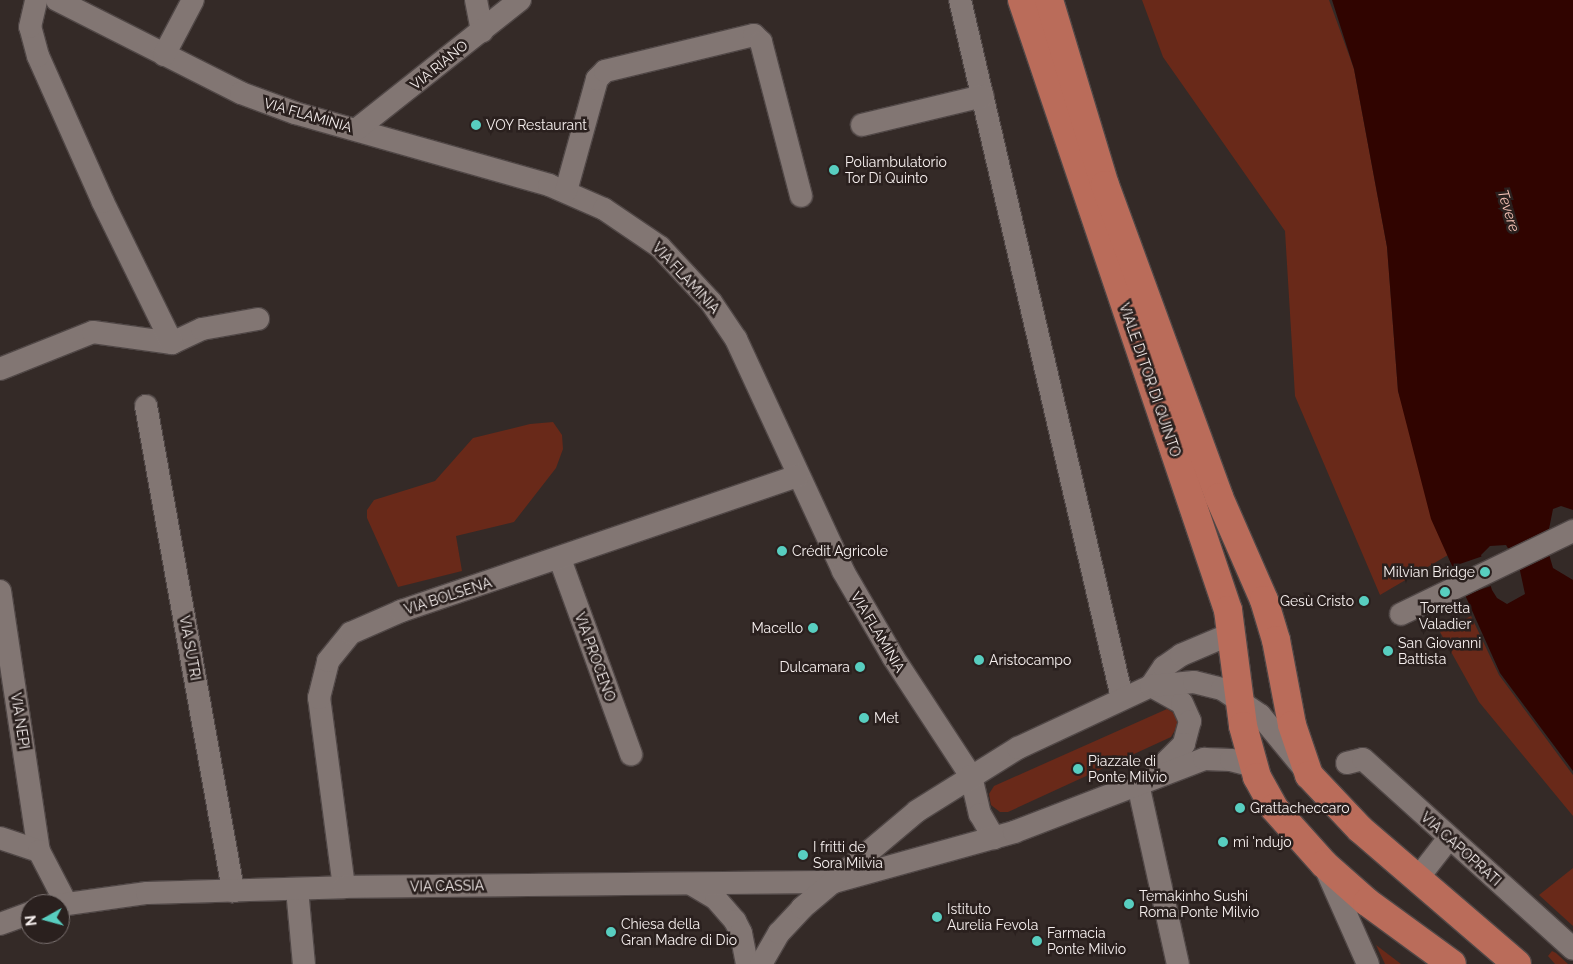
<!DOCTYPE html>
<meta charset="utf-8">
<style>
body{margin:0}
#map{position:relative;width:1573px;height:964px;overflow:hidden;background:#342a27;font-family:Raleway,sans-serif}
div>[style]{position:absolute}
.green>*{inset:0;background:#692919}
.water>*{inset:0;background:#300400}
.pier>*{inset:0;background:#342a27;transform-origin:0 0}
.roads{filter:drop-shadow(1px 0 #504746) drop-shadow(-1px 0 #504746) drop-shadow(0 1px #504746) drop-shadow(0 -1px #504746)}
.minor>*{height:22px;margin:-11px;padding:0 11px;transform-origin:11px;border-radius:11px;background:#827673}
.major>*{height:28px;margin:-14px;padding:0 14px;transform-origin:14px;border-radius:14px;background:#ba6c5a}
.dots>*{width:14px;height:14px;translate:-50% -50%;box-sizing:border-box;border:2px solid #2a201e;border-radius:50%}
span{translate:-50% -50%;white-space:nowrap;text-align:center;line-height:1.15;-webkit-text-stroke:5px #2a201e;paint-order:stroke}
.street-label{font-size:14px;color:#f7f0ef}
.poi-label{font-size:14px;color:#f7f0ef}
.left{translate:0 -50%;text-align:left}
.right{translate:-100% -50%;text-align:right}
.water-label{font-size:15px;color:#f8c4b7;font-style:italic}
.north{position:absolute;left:20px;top:894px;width:50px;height:50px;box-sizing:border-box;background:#2a201e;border:1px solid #7c7372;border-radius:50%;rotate:263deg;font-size:14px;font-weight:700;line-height:20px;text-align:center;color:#f7f0ef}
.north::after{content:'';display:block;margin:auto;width:18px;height:22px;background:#58cec0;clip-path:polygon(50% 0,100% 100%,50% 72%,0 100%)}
</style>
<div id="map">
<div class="green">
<div style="clip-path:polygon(1142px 0,1329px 0,1354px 69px,1387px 247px,1398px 391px,1448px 555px,1380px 595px,1295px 396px,1285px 231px,1163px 57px)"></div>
<div style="clip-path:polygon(553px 422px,562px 435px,563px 449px,556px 468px,514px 522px,456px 536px,462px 571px,398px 587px,367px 518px,367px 510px,374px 500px,435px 481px,473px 438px,530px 424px)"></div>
<div style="clip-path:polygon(1471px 616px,1499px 675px,1573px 775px,1573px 816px,1479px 702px,1440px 632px)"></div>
<div style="clip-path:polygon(1167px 709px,1174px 713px,1179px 723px,1171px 737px,1008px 812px,1000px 812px,991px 805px,989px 794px,994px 786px)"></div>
<div style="clip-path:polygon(1573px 868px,1573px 926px,1539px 895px)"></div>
<div style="clip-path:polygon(1376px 945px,1401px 964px,1385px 964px)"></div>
<div style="clip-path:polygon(1552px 951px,1556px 953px,1568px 964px,1555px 964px,1548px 956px)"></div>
</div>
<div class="water">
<div style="clip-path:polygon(evenodd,1332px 0,1573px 0,1573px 510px,1561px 506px,1553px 509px,1546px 544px,1553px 568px,1573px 580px,1573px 771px,1500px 673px,1431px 519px,1398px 391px,1387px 247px,1354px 69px,1332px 0,1506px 545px,1519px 566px,1525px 594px,1507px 604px,1497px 598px,1492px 590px,1481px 555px,1490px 546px,1506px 545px)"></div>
</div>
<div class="pier">
<div style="left:1483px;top:556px;width:31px;height:36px;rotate:71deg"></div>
</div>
<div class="roads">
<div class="minor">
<div style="left:57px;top:0;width:206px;rotate:26.8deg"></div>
<div style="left:241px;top:93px;width:58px;rotate:20.3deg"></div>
<div style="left:295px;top:113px;width:264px;rotate:15.8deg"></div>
<div style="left:549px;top:185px;width:60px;rotate:23.6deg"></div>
<div style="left:604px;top:209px;width:68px;rotate:34.2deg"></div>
<div style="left:660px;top:247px;width:75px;rotate:47.2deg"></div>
<div style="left:711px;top:302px;width:45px;rotate:56deg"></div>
<div style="left:736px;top:339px;width:255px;rotate:65.2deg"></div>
<div style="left:843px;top:571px;width:99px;rotate:59.8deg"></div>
<div style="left:893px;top:657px;width:142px;rotate:56.8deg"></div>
<div style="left:971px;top:776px;width:39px;rotate:77deg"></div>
<div style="left:980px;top:814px;width:28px;rotate:60deg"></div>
<div style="left:476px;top:0;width:32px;rotate:79deg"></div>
<div style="left:960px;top:0;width:717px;rotate:76.93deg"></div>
<div style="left:164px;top:55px;width:62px;rotate:-62.2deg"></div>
<div style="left:862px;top:125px;width:124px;rotate:-13.5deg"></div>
<div style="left:357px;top:129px;width:208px;rotate:-38.4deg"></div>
<div style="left:566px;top:191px;width:116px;rotate:-74.5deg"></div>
<div style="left:597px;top:79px;width:11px;rotate:-45deg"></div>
<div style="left:605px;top:71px;width:153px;rotate:-13.6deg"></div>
<div style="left:754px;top:35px;width:10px;rotate:45deg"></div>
<div style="left:761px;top:42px;width:159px;rotate:75.4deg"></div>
<div style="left:172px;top:343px;width:33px;rotate:-25deg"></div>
<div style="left:202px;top:329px;width:57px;rotate:-10.1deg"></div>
<div style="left:0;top:369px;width:100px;rotate:-21.7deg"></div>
<div style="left:93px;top:332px;width:80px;rotate:7.9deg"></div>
<div style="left:172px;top:343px;width:157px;rotate:-116.1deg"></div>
<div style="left:103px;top:202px;width:160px;rotate:-114deg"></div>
<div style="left:38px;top:56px;width:30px;rotate:-105deg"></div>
<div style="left:30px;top:27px;width:28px;rotate:-77deg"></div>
<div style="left:146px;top:406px;width:493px;rotate:79.8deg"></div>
<div style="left:560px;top:559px;width:208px;rotate:70deg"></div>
<div style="left:0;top:591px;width:263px;rotate:81.5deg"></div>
<div style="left:1401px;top:614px;width:191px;rotate:-25.8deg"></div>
<div style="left:1151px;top:686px;width:35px;rotate:29deg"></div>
<div style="left:1182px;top:703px;width:20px;rotate:66deg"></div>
<div style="left:1190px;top:721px;width:24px;rotate:105deg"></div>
<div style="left:1184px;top:744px;width:38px;rotate:135deg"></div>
<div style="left:1151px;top:686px;width:23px;rotate:-56deg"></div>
<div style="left:1164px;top:667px;width:21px;rotate:-35deg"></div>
<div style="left:1181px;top:655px;width:56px;rotate:-22.9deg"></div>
<div style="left:1347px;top:763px;width:16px;rotate:-14deg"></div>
<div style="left:1363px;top:759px;width:283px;rotate:42.1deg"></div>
<div style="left:1138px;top:784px;width:184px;rotate:77.5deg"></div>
<div style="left:0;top:838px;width:41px;rotate:18.4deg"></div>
<div style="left:39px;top:851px;width:59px;rotate:62.6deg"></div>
<div style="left:1325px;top:867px;width:106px;rotate:66.1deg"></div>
<div style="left:1418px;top:878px;width:51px;rotate:-52.2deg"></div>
<div style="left:693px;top:885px;width:27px;rotate:31deg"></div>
<div style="left:716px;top:899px;width:29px;rotate:49deg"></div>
<div style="left:735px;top:921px;width:13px;rotate:63deg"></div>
<div style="left:741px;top:933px;width:32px;rotate:79deg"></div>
<div style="left:344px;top:887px;width:191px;rotate:-97.5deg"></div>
<div style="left:319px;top:698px;width:38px;rotate:-76deg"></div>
<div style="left:328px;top:661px;width:36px;rotate:-51deg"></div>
<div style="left:351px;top:633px;width:55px;rotate:-23.7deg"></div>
<div style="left:401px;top:611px;width:419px;rotate:-18.8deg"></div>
<div style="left:297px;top:889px;width:75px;rotate:84.7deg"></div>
<div style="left:60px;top:905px;width:88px;rotate:-7.9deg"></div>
<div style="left:147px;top:893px;width:197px;rotate:-1.7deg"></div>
<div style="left:344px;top:887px;width:490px;rotate:-0.6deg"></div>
<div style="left:834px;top:882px;width:187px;rotate:-15.5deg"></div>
<div style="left:1014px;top:832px;width:204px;rotate:-21deg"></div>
<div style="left:1204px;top:759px;width:27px;rotate:2deg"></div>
<div style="left:1231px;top:760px;width:23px;rotate:15deg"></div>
<div style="left:0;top:924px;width:32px;rotate:-20deg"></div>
<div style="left:761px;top:964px;width:36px;rotate:-60deg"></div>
<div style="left:779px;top:933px;width:34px;rotate:-47deg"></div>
<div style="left:802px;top:908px;width:150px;rotate:-40.1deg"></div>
<div style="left:917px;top:811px;width:119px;rotate:-32deg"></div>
<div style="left:1018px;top:748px;width:147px;rotate:-25deg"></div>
<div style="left:1151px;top:686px;width:43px;rotate:-5.3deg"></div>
<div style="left:1194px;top:682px;width:29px;rotate:14deg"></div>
<div style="left:1222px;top:689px;width:46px;rotate:34.4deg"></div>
<div style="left:1260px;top:715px;width:67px;rotate:50.4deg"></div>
</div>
<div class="major">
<div style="left:1022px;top:0;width:644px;rotate:71.34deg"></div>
<div style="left:1228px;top:610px;width:117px;rotate:82.6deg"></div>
<div style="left:1243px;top:726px;width:53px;rotate:74.6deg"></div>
<div style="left:1257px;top:777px;width:35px;rotate:61deg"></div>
<div style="left:1274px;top:808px;width:75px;rotate:48.2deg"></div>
<div style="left:1324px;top:864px;width:57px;rotate:41.5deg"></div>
<div style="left:1367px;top:902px;width:105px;rotate:36.1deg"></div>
<div style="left:1049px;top:0;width:193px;rotate:73.2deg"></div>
<div style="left:1105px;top:185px;width:332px;rotate:69.9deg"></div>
<div style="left:1219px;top:497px;width:112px;rotate:66.4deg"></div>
<div style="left:1264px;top:600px;width:42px;rotate:73.3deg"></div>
<div style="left:1276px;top:640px;width:86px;rotate:79.3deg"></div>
<div style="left:1292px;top:725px;width:53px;rotate:71.2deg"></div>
<div style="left:1309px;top:775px;width:74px;rotate:46.6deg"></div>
<div style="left:1360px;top:829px;width:207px;rotate:40.7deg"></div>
</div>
</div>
<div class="dots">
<div style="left:476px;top:125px;background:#58cec0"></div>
<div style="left:834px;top:170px;background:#58cec0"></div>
<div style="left:782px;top:551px;background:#58cec0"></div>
<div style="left:1485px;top:572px;background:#58cec0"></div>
<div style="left:1445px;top:592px;background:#58cec0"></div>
<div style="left:1364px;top:601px;background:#58cec0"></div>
<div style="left:813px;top:628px;background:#58cec0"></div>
<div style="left:1388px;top:651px;background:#58cec0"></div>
<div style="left:979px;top:660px;background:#58cec0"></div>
<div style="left:860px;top:667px;background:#58cec0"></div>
<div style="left:864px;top:718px;background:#58cec0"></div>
<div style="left:1078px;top:769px;background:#58cec0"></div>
<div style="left:1240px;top:808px;background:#58cec0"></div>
<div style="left:1223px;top:842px;background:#58cec0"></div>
<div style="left:803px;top:855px;background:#58cec0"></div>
<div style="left:1129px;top:904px;background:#58cec0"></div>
<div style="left:937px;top:917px;background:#58cec0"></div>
<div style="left:611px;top:932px;background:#58cec0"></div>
<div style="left:1037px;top:941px;background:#58cec0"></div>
</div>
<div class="street-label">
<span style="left:439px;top:65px;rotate:-39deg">VIA RIANO</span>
<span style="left:308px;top:115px;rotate:16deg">VIA FLAMINIA</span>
<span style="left:686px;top:278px;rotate:47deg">VIA FLAMINIA</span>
<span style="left:1150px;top:380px;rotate:71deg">VIALE DI TOR DI QUINTO</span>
<span style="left:448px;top:596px;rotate:-18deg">VIA BOLSENA</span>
<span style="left:878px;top:632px;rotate:59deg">VIA FLAMINIA</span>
<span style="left:190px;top:648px;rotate:80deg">VIA SUTRI</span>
<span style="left:595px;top:657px;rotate:70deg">VIA PROCENO</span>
<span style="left:20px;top:721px;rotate:81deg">VIA NEPI</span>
<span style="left:1461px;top:849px;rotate:42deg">VIA CAPOPRATI</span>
<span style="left:447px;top:886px;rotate:-1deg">VIA CASSIA</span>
</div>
<div class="poi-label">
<span class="left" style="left:486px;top:125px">VOY Restaurant</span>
<span class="left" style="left:845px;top:170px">Poliambulatorio<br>Tor Di Quinto</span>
<span class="left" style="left:792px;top:551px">Crédit Agricole</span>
<span class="right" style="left:1475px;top:572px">Milvian Bridge</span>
<span class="right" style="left:1354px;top:601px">Gesù Cristo</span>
<span style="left:1445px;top:616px">Torretta<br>Valadier</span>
<span class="right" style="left:803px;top:628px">Macello</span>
<span class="left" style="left:1398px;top:651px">San Giovanni<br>Battista</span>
<span class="left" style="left:989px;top:660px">Aristocampo</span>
<span class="right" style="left:850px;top:667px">Dulcamara</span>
<span class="left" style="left:874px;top:718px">Met</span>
<span class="left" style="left:1088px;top:769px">Piazzale di<br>Ponte Milvio</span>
<span class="left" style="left:1250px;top:808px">Grattacheccaro</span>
<span class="left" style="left:1233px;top:842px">mi 'ndujo</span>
<span class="left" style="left:813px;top:855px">I fritti de<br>Sora Milvia</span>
<span class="left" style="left:1139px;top:904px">Temakinho Sushi<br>Roma Ponte Milvio</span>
<span class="left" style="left:947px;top:917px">Istituto<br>Aurelia Fevola</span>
<span class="left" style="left:621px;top:932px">Chiesa della<br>Gran Madre di Dio</span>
<span class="left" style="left:1047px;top:941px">Farmacia<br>Ponte Milvio</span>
</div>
<div class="water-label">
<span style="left:1508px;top:211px;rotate:73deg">Tevere</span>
</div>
<div class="north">N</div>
</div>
